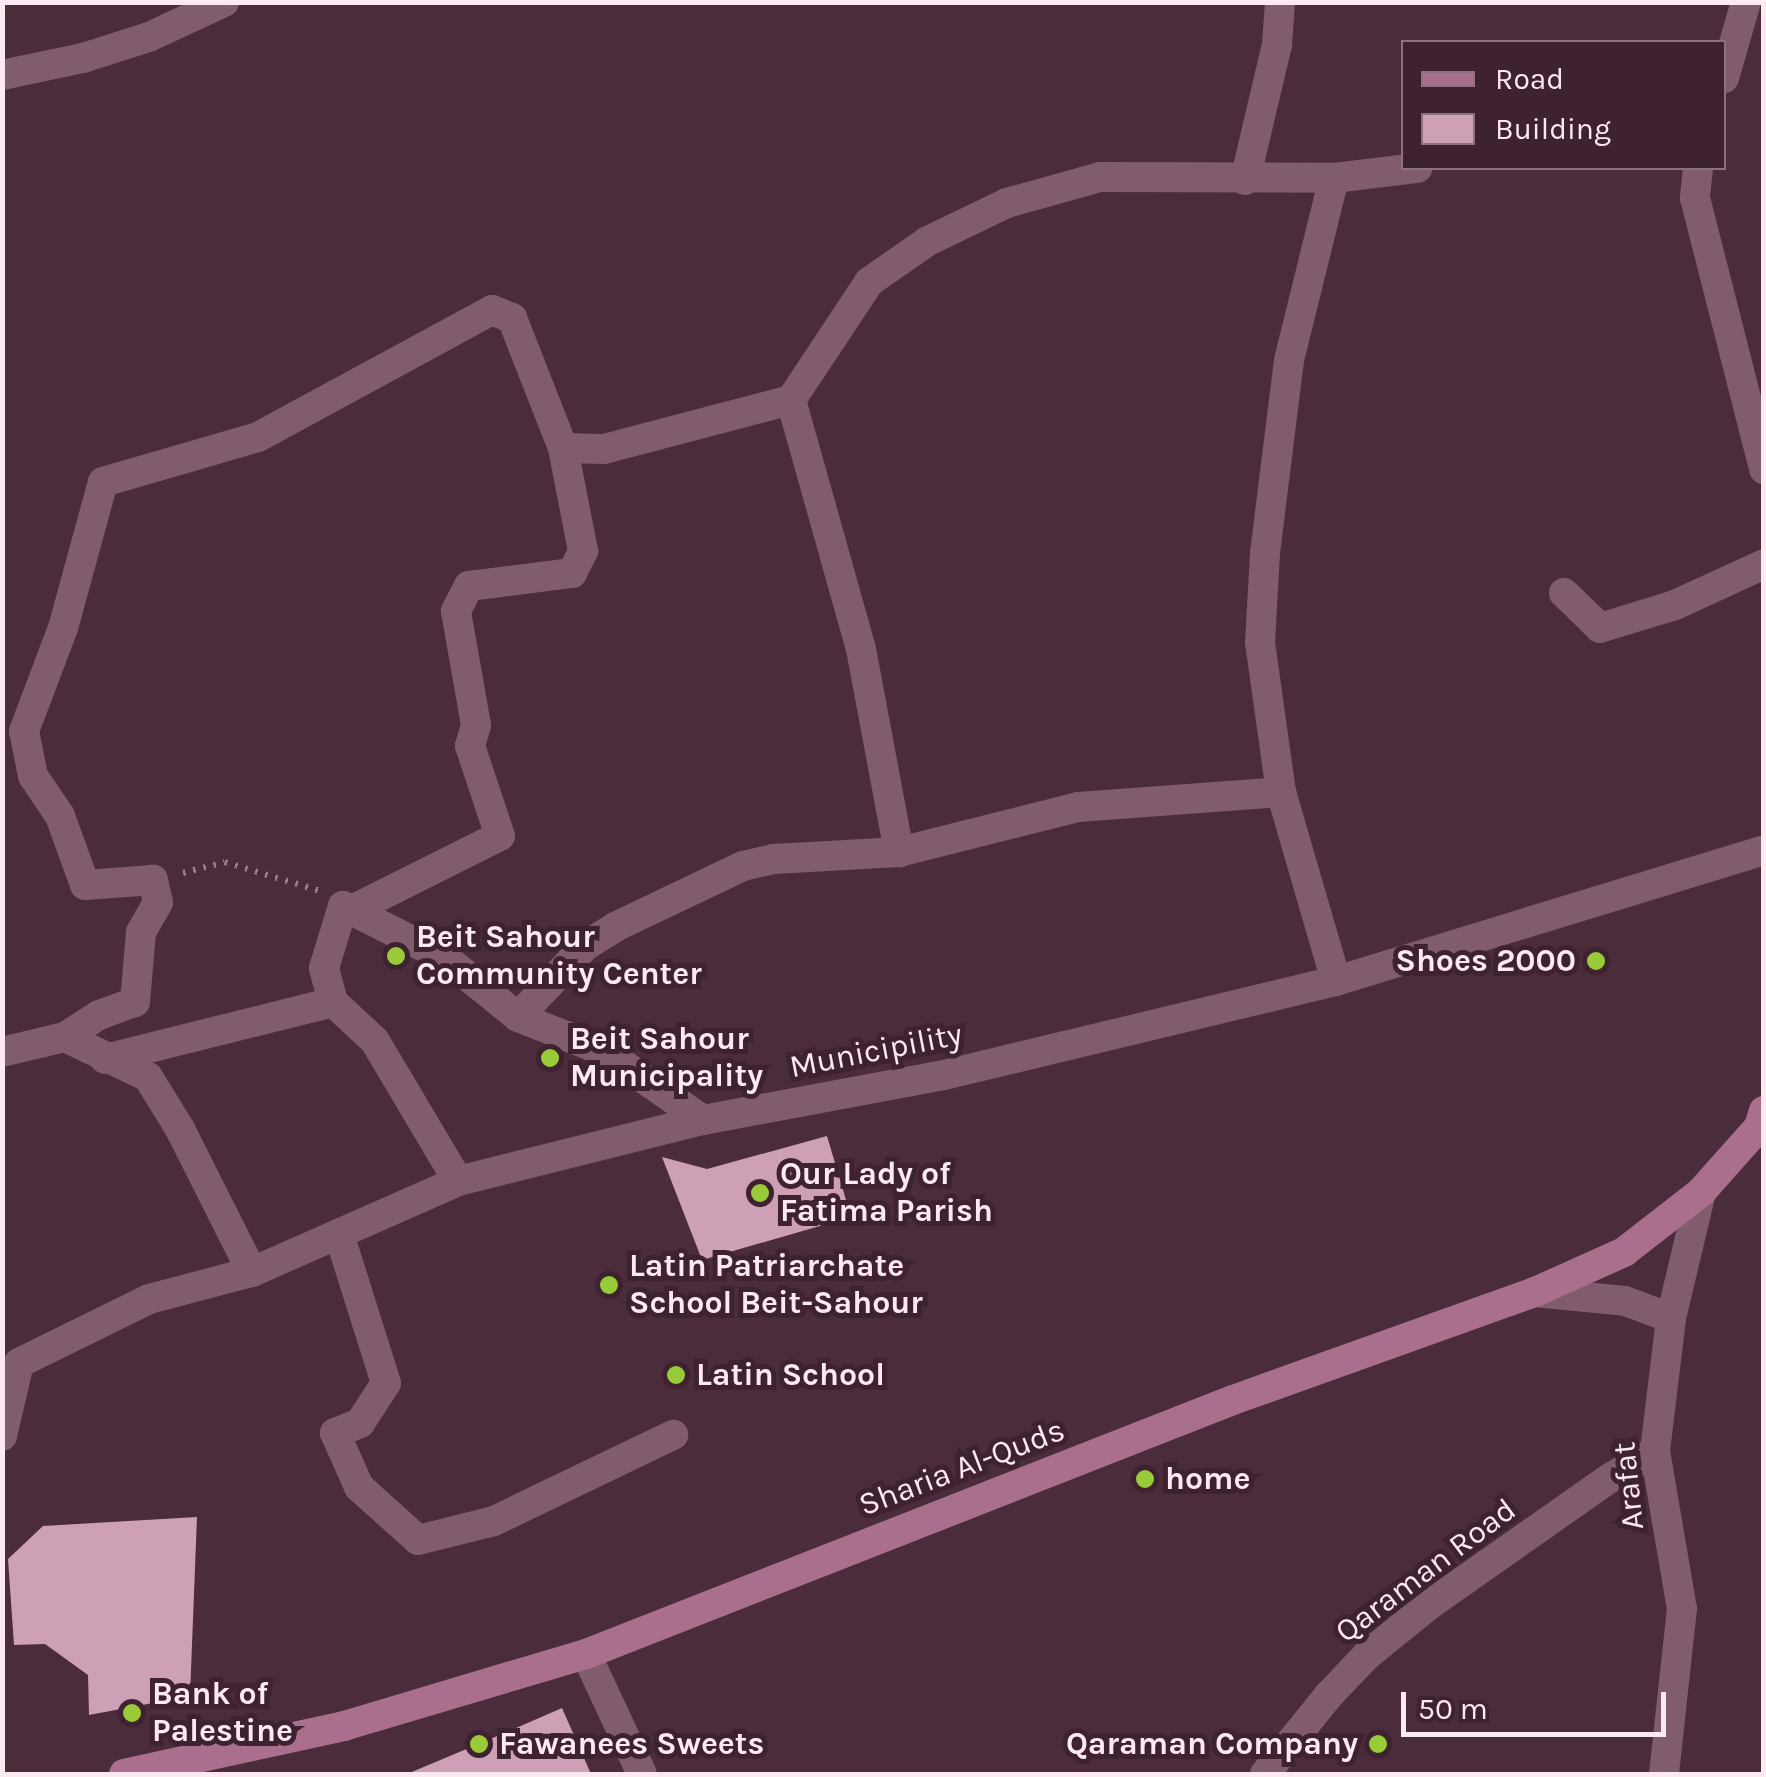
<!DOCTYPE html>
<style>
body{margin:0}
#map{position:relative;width:1766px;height:1777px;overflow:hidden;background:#4a2c3b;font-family:Karla,sans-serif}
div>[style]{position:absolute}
.building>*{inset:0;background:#cea0b6}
.path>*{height:6px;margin-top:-3px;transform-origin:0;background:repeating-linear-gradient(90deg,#987e8a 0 2.5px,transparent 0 10.5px)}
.street>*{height:30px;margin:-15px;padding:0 15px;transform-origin:15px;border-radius:15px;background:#815c6d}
.secondary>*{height:30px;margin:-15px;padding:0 15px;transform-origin:15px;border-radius:15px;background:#a96f8c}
.dots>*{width:28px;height:28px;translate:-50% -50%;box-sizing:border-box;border:5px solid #3f2230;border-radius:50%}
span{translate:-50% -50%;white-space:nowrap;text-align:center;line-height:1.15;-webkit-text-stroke:10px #3f2230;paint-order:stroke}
.poi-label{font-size:32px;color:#fde9f2;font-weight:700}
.left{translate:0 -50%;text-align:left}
.right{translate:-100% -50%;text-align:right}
.street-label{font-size:32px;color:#fde9f2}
.frame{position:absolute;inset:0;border:5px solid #fde9f2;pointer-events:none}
.legend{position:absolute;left:1401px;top:40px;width:325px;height:130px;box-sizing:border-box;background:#3f2230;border:2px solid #8b727e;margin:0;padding:12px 18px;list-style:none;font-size:30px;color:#fde9f2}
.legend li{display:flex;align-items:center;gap:20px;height:50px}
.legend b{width:50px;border:2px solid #8b727e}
.scale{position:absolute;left:1401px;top:1692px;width:265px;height:45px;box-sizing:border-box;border:5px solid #fde9f2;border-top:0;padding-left:12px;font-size:30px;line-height:35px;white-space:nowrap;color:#fde9f2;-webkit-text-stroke:8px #3f2230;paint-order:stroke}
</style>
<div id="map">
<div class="building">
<div style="clip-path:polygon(827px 1136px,851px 1217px,702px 1260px,662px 1157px,707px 1169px)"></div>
<div style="clip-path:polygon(197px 1517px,190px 1696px,89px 1715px,88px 1675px,45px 1644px,14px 1645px,8px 1559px,43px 1526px)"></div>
<div style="clip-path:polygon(562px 1708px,591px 1774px,407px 1774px,507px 1732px)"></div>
</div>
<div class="path">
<div style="left:183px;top:873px;width:43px;rotate:-14.7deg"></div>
<div style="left:225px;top:862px;width:99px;rotate:17deg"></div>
</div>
<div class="street">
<div style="left:2px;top:75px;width:83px;rotate:-11.9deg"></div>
<div style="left:83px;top:58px;width:69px;rotate:-17.7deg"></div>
<div style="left:149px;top:37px;width:83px;rotate:-25deg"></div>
<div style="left:1724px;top:78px;width:79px;rotate:-73.9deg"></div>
<div style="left:1698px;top:168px;width:30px;rotate:96deg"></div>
<div style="left:1695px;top:198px;width:280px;rotate:75.7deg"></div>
<div style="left:1245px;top:180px;width:139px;rotate:-76.7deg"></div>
<div style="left:1277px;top:45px;width:43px;rotate:-86deg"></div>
<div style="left:791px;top:400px;width:141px;rotate:-56.5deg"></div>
<div style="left:869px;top:282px;width:72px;rotate:-34.8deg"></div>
<div style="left:928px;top:241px;width:88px;rotate:-25.7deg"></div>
<div style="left:1007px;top:203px;width:97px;rotate:-15.6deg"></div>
<div style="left:1100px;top:177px;width:234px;rotate:0.2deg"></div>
<div style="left:1564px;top:593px;width:50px;rotate:44.2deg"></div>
<div style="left:1600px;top:628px;width:78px;rotate:-17deg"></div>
<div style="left:1675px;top:605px;width:98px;rotate:-24.7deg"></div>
<div style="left:352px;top:910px;width:165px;rotate:-26.6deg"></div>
<div style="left:500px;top:836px;width:95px;rotate:-108.4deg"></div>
<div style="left:470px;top:746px;width:22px;rotate:-74deg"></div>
<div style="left:476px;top:725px;width:116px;rotate:-100deg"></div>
<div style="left:456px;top:611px;width:28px;rotate:-63deg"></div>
<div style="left:469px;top:586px;width:104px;rotate:-7.2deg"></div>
<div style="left:572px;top:573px;width:25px;rotate:-63deg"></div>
<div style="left:583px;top:551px;width:105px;rotate:-101deg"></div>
<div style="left:1336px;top:981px;width:197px;rotate:-106.2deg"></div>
<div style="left:1281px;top:792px;width:150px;rotate:-98deg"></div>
<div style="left:1260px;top:643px;width:90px;rotate:-86.8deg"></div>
<div style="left:1265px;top:553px;width:194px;rotate:-82.9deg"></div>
<div style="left:1289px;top:360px;width:187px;rotate:-76.1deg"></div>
<div style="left:1334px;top:178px;width:84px;rotate:-6.9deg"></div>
<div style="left:65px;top:1037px;width:92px;rotate:25.7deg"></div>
<div style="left:148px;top:1077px;width:61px;rotate:58.4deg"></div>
<div style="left:180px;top:1129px;width:160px;rotate:63.3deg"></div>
<div style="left:2px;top:1052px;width:65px;rotate:-13.4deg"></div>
<div style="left:65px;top:1037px;width:40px;rotate:-32.9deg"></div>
<div style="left:99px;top:1015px;width:38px;rotate:-20deg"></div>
<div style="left:135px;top:1002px;width:70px;rotate:-85.1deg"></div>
<div style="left:141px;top:932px;width:34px;rotate:-60deg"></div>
<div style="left:158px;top:902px;width:23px;rotate:-103deg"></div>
<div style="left:153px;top:880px;width:68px;rotate:175.8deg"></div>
<div style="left:85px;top:885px;width:73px;rotate:-109.9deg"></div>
<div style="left:60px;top:816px;width:48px;rotate:-124deg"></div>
<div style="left:33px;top:776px;width:46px;rotate:-101.3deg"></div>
<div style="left:24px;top:731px;width:110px;rotate:-69.3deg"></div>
<div style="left:63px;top:628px;width:151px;rotate:-74.7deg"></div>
<div style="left:103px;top:482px;width:161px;rotate:-16.2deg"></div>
<div style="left:258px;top:437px;width:266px;rotate:-28.5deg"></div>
<div style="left:492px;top:310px;width:22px;rotate:22deg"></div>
<div style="left:512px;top:318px;width:140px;rotate:68.6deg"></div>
<div style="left:563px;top:448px;width:41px;rotate:1.4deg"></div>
<div style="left:604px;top:449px;width:193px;rotate:-14.7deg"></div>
<div style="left:791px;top:400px;width:259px;rotate:74.3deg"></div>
<div style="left:861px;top:649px;width:207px;rotate:79.4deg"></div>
<div style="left:899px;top:852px;width:185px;rotate:-14.1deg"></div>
<div style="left:1078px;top:807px;width:204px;rotate:-4.2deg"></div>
<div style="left:105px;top:1059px;width:235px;rotate:-14deg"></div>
<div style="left:703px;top:1120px;width:121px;rotate:-145.1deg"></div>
<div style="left:604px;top:1051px;width:92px;rotate:-158.4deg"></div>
<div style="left:518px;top:1017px;width:98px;rotate:-46.7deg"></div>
<div style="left:585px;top:946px;width:36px;rotate:-32deg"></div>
<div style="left:615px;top:927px;width:142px;rotate:-25.5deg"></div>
<div style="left:743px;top:866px;width:32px;rotate:-13deg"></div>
<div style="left:774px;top:859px;width:125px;rotate:-3.2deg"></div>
<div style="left:458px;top:1181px;width:163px;rotate:-120.7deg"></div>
<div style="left:375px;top:1041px;width:57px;rotate:-137.1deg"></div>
<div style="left:333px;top:1002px;width:35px;rotate:-105deg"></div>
<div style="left:324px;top:968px;width:65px;rotate:-73deg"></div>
<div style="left:343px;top:906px;width:113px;rotate:26.8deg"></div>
<div style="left:444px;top:957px;width:95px;rotate:39deg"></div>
<div style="left:339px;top:1234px;width:156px;rotate:72.5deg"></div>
<div style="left:386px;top:1383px;width:48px;rotate:123deg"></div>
<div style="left:360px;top:1423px;width:27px;rotate:158deg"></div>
<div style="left:335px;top:1433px;width:59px;rotate:66deg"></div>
<div style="left:359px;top:1487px;width:79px;rotate:41.9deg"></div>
<div style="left:418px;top:1540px;width:78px;rotate:-14deg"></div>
<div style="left:494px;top:1521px;width:199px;rotate:-25.7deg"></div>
<div style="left:1535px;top:1292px;width:90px;rotate:5.7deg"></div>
<div style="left:1625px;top:1301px;width:49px;rotate:20.3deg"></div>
<div style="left:19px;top:1363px;width:145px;rotate:-26.2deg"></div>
<div style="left:149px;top:1299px;width:106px;rotate:-14.7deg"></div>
<div style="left:252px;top:1272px;width:225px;rotate:-23.8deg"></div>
<div style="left:458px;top:1181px;width:252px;rotate:-14deg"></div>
<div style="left:703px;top:1120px;width:245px;rotate:-10.6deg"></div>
<div style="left:944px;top:1075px;width:403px;rotate:-13.5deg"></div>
<div style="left:1336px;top:981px;width:448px;rotate:-17deg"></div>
<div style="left:2px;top:1436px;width:75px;rotate:-76.9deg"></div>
<div style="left:586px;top:1654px;width:132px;rotate:65deg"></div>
<div style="left:1265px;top:1774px;width:102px;rotate:-51deg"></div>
<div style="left:1329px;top:1695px;width:54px;rotate:-46.5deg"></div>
<div style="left:1366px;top:1656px;width:81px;rotate:-39deg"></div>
<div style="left:1429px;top:1605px;width:221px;rotate:-35.1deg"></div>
<div style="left:1610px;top:1478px;width:52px;rotate:-31deg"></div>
<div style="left:1664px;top:1774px;width:166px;rotate:-83.8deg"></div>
<div style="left:1682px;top:1609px;width:160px;rotate:-99.7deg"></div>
<div style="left:1655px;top:1451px;width:134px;rotate:-83.1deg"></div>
<div style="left:1671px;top:1318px;width:130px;rotate:-76.6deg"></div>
</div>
<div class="secondary">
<div style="left:124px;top:1774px;width:225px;rotate:-12.3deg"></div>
<div style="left:344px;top:1726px;width:252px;rotate:-16.6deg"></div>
<div style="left:586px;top:1654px;width:695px;rotate:-21.43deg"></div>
<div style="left:1233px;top:1400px;width:321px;rotate:-19.7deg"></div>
<div style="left:1535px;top:1292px;width:98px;rotate:-24.2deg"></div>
<div style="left:1624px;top:1252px;width:98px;rotate:-37.9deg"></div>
<div style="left:1701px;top:1192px;width:87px;rotate:-48.3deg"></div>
<div style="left:1759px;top:1127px;width:17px;rotate:-73deg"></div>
</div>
<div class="dots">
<div style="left:396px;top:956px;background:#98cb37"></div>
<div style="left:1596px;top:961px;background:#98cb37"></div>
<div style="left:550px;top:1058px;background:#98cb37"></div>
<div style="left:760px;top:1193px;background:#98cb37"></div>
<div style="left:609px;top:1285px;background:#98cb37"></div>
<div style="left:676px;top:1375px;background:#98cb37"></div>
<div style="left:1145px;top:1479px;background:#98cb37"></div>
<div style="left:132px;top:1713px;background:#98cb37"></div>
<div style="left:479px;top:1744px;background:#98cb37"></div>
<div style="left:1378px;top:1744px;background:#98cb37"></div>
</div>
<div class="poi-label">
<span class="left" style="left:416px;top:956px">Beit Sahour<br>Community Center</span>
<span class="right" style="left:1576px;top:961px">Shoes 2000</span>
<span class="left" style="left:570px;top:1058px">Beit Sahour<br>Municipality</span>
<span class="left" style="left:780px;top:1193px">Our Lady of<br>Fatima Parish</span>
<span class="left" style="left:629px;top:1285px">Latin Patriarchate<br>School Beit-Sahour</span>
<span class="left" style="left:696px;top:1375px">Latin School</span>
<span class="left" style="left:1165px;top:1479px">home</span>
<span class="left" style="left:152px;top:1713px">Bank of<br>Palestine</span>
<span class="left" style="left:499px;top:1744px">Fawanees Sweets</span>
<span class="right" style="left:1358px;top:1744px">Qaraman Company</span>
</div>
<div class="street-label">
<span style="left:876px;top:1051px;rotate:-11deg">Municipility</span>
<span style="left:962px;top:1468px;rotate:-21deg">Sharia Al-Quds</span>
<span style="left:1629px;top:1486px;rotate:-96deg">Arafat</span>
<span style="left:1426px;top:1571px;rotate:-37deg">Qaraman Road</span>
</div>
<div class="frame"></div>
<ul class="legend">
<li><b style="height:12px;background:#a96f8c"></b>Road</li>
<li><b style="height:28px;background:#cea0b6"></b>Building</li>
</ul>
<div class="scale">50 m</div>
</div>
